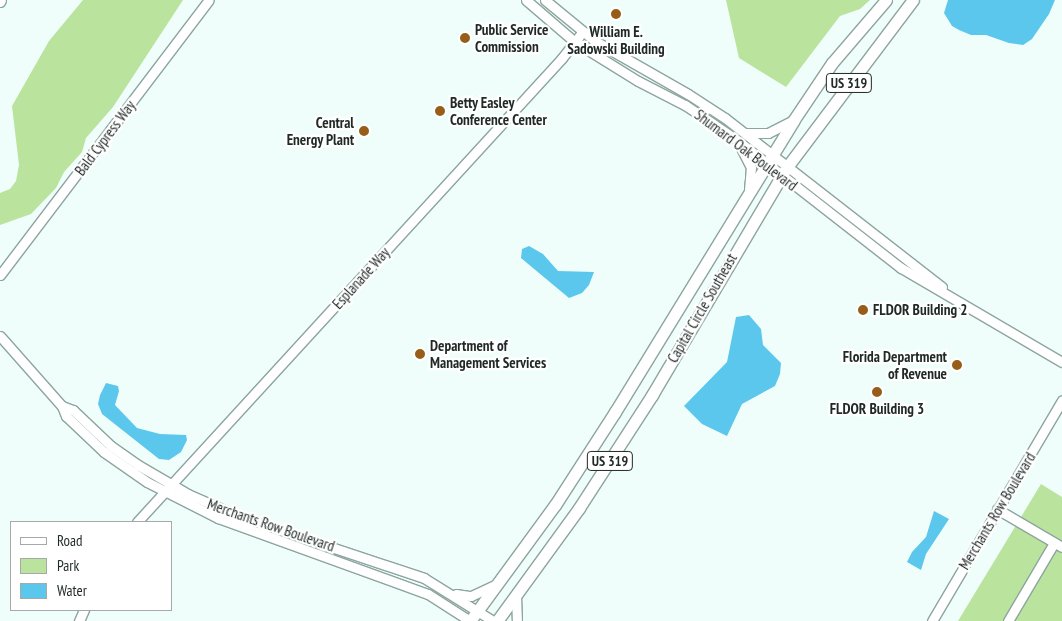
<!DOCTYPE html>
<style>
body{margin:0}
#map{position:relative;width:1062px;height:621px;overflow:hidden;background:#effefa;font-family:"PT Sans Narrow",sans-serif}
div>[style]{position:absolute}
.green>*{inset:0;background:#bae39e}
.water>*{inset:0;background:#5cc7ed}
.roads{filter:drop-shadow(1px 0 #8da59f) drop-shadow(-1px 0 #8da59f) drop-shadow(0 1px #8da59f) drop-shadow(0 -1px #8da59f)}
.minor>*{height:9px;margin:-4.5px;padding:0 4.5px;transform-origin:4.5px;border-radius:4.5px;background:#fff}
.major>*{height:11px;margin:-5.5px;padding:0 5.5px;transform-origin:5.5px;border-radius:5.5px;background:#fff}
.dots>*{width:14px;height:14px;translate:-50% -50%;box-sizing:border-box;border:2px solid #fff;border-radius:50%}
span{translate:-50% -50%;white-space:nowrap;text-align:center;line-height:1.15;-webkit-text-stroke:4.5px #fff;paint-order:stroke}
.shield-label span{padding:1px 4px;background:#fff;border:1px solid;border-radius:4px;-webkit-text-stroke-width:0}
.shield-label{font-size:14px;color:#1f2926;font-weight:700}
.poi-label{font-size:15px;color:#1f2926;font-weight:700}
.left{translate:0 -50%;text-align:left}
.right{translate:-100% -50%;text-align:right}
.street-label{font-size:15px;color:#1f2926}
.legend{position:absolute;left:10px;top:521px;width:162px;height:90px;box-sizing:border-box;background:#fff;border:1px solid #a5a9a8;margin:0;padding:6px 9px;list-style:none;font-size:15px;color:#1f2926}
.legend li{display:flex;align-items:center;gap:10px;height:25px}
.legend b{width:25px;border:1px solid #a5a9a8}
</style>
<div id="map">
<div class="green">
<i style="clip-path:polygon(83px 0,183px 0,113px 107px,86px 138px,82px 152px,64px 172px,56px 188px,31px 214px,0 225px,0 193px,10px 189px,16px 181px,19px 165px,12px 106px,49px 41px)"></i>
<i style="clip-path:polygon(726px 0,870px 0,860px 9px,840px 16px,786px 87px,739px 58px)"></i>
<i style="clip-path:polygon(1041px 484px,1062px 497px,1062px 621px,958px 621px)"></i>
</div>
<div class="water">
<i style="clip-path:polygon(948px 0,1055px 0,1049px 14px,1032px 39px,1023px 45px,1009px 43px,986px 35px,971px 35px,959px 30px,952px 26px,944px 13px)"></i>
<i style="clip-path:polygon(529px 246px,543px 254px,558px 271px,594px 272px,589px 285px,582px 293px,569px 298px,521px 258px,522px 249px)"></i>
<i style="clip-path:polygon(749px 315px,761px 329px,763px 345px,781px 363px,780px 374px,775px 386px,742px 404px,727px 436px,702px 424px,684px 406px,727px 362px,736px 317px)"></i>
<i style="clip-path:polygon(106px 383px,118px 386px,119px 391px,115px 405px,137px 428px,160px 434px,186px 435px,187px 440px,181px 452px,169px 460px,159px 459px,102px 414px,98px 404px,100px 395px)"></i>
<i style="clip-path:polygon(934px 511px,949px 519px,926px 554px,921px 570px,907px 562px,912px 552px,926px 537px)"></i>
</div>
<div class="roads">
<div class="minor">
<i style="left:526px;top:0;width:65px;rotate:40.6deg"></i>
<i style="left:575px;top:42px;width:74px;rotate:31.8deg"></i>
<i style="left:638px;top:81px;width:53px;rotate:27.1deg"></i>
<i style="left:685px;top:105px;width:63px;rotate:33.9deg"></i>
<i style="left:737px;top:140px;width:208px;rotate:38deg"></i>
<i style="left:901px;top:268px;width:186px;rotate:30.3deg"></i>
<i style="left:545px;top:0;width:65px;rotate:39.4deg"></i>
<i style="left:595px;top:41px;width:107px;rotate:29.7deg"></i>
<i style="left:688px;top:94px;width:44px;rotate:33deg"></i>
<i style="left:725px;top:118px;width:275px;rotate:37.9deg"></i>
<i style="left:0;top:2px;width:2px;rotate:-63deg"></i>
<i style="left:746px;top:133px;width:22px"></i>
<i style="left:768px;top:133px;width:27px;rotate:-27deg"></i>
<i style="left:738px;top:142px;width:28px;rotate:63deg"></i>
<i style="left:751px;top:167px;width:24px;rotate:95deg"></i>
<i style="left:0;top:275px;width:345px;rotate:-52.8deg"></i>
<i style="left:0;top:336px;width:94px;rotate:48.5deg"></i>
<i style="left:62px;top:406px;width:11px;rotate:68deg"></i>
<i style="left:66px;top:416px;width:52px;rotate:43.5deg"></i>
<i style="left:104px;top:452px;width:52px;rotate:34.9deg"></i>
<i style="left:147px;top:482px;width:80px;rotate:26.9deg"></i>
<i style="left:218px;top:518px;width:223px;rotate:19.9deg"></i>
<i style="left:428px;top:594px;width:50px;rotate:32.7deg"></i>
<i style="left:62px;top:406px;width:12px;rotate:20deg"></i>
<i style="left:73px;top:410px;width:52px;rotate:43.5deg"></i>
<i style="left:111px;top:446px;width:33px;rotate:35deg"></i>
<i style="left:138px;top:465px;width:58px;rotate:30.1deg"></i>
<i style="left:188px;top:494px;width:55px;rotate:23.7deg"></i>
<i style="left:238px;top:516px;width:196px;rotate:18.4deg"></i>
<i style="left:424px;top:578px;width:81px;rotate:31.9deg"></i>
<i style="left:997px;top:509px;width:75px;rotate:30.3deg"></i>
<i style="left:137px;top:522px;width:629px;rotate:-47.51deg"></i>
<i style="left:562px;top:58px;width:34px;rotate:-52deg"></i>
<i style="left:456px;top:594px;width:15px;rotate:8deg"></i>
<i style="left:471px;top:596px;width:26px;rotate:-25deg"></i>
<i style="left:516px;top:595px;width:26px;rotate:88deg"></i>
<i style="left:79px;top:621px;width:12px;rotate:-66deg"></i>
<i style="left:932px;top:621px;width:256px;rotate:-59.5deg"></i>
<i style="left:1008px;top:621px;width:91px;rotate:-59.5deg"></i>
</div>
<div class="major">
<i style="left:470px;top:621px;width:144px;rotate:-53.8deg"></i>
<i style="left:555px;top:505px;width:111px;rotate:-57.2deg"></i>
<i style="left:615px;top:412px;width:341px;rotate:-58.5deg"></i>
<i style="left:793px;top:121px;width:70px;rotate:-56.1deg"></i>
<i style="left:832px;top:63px;width:83px;rotate:-49.4deg"></i>
<i style="left:497px;top:621px;width:140px;rotate:-54deg"></i>
<i style="left:579px;top:508px;width:135px;rotate:-57.1deg"></i>
<i style="left:652px;top:395px;width:265px;rotate:-59.4deg"></i>
<i style="left:787px;top:167px;width:209px;rotate:-53deg"></i>
</div>
</div>
<div class="dots">
<i style="left:616px;top:14px;background:#975e1a"></i>
<i style="left:465px;top:38px;background:#975e1a"></i>
<i style="left:440px;top:111px;background:#975e1a"></i>
<i style="left:364px;top:131px;background:#975e1a"></i>
<i style="left:863px;top:310px;background:#975e1a"></i>
<i style="left:420px;top:354px;background:#975e1a"></i>
<i style="left:957px;top:365px;background:#975e1a"></i>
<i style="left:877px;top:392px;background:#975e1a"></i>
</div>
<div class="shield-label">
<span style="left:849px;top:83px">US 319</span>
<span style="left:610px;top:461px">US 319</span>
</div>
<div class="poi-label">
<span class="left" style="left:475px;top:38px">Public Service<br>Commission</span>
<span style="left:616px;top:40px">William E.<br>Sadowski Building</span>
<span class="left" style="left:450px;top:111px">Betty Easley<br>Conference Center</span>
<span class="right" style="left:354px;top:131px">Central<br>Energy Plant</span>
<span class="left" style="left:873px;top:310px">FLDOR Building 2</span>
<span class="left" style="left:430px;top:354px">Department of<br>Management Services</span>
<span class="right" style="left:947px;top:365px">Florida Department<br>of Revenue</span>
<span style="left:877px;top:409px">FLDOR Building 3</span>
</div>
<div class="street-label">
<span style="left:105px;top:138px;rotate:-53deg">Bald Cypress Way</span>
<span style="left:746px;top:150px;rotate:37deg">Shumard Oak Boulevard</span>
<span style="left:361px;top:278px;rotate:-48deg">Esplanade Way</span>
<span style="left:702px;top:308px;rotate:-60deg">Capital Circle Southeast</span>
<span style="left:997px;top:511px;rotate:-59deg">Merchants Row Boulevard</span>
<span style="left:271px;top:525px;rotate:19deg">Merchants Row Boulevard</span>
</div>
<ul class="legend">
<li><b style="height:6px;background:#fff"></b>Road</li>
<li><b style="height:14px;background:#bae39e"></b>Park</li>
<li><b style="height:14px;background:#5cc7ed"></b>Water</li>
</ul>
</div>
